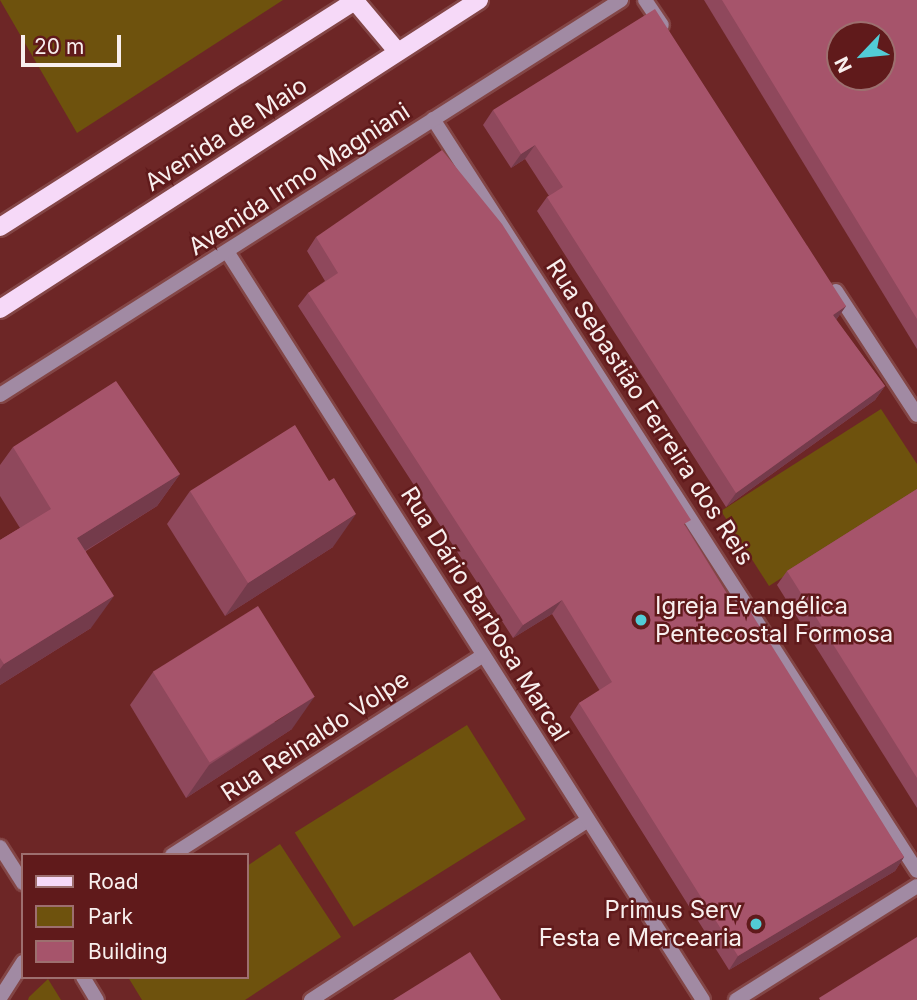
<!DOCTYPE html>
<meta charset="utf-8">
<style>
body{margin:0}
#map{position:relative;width:917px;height:1000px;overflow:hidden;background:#6d2626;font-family:Inter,sans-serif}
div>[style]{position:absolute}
.green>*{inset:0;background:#6e520d;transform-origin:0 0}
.roads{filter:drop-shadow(2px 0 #834646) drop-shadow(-2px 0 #834646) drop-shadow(0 2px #834646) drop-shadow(0 -2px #834646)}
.minor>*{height:14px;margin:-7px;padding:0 7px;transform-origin:7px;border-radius:7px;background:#a18aa3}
.tertiary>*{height:14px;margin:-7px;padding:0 7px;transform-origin:7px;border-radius:7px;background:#a18aa3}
.primary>*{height:18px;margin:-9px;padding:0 9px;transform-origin:9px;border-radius:9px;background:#f6d9f8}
.wall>*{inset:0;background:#8f485c}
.shaded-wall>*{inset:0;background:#743b4b}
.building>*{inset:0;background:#a6546b;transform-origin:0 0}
.dots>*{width:19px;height:19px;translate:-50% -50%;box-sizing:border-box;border:4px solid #601a1b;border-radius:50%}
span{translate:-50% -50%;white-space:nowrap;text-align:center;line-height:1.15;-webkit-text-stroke:5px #601a1b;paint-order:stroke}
.street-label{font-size:24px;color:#f8efee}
.poi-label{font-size:24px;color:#f8efee}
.left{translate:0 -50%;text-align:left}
.right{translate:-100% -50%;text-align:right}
.legend{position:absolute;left:21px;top:853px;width:228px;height:126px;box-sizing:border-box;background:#601a1b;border:2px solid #9d6f6f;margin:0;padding:9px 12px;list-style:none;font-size:21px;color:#f8efee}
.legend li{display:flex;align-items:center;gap:14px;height:35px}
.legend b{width:35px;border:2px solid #9d6f6f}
.north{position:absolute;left:826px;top:21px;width:70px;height:70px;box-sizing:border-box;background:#601a1b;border:2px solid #9d6f6f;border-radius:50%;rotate:244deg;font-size:19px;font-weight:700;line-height:28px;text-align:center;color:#f8efee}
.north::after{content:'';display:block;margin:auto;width:24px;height:32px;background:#52ccd6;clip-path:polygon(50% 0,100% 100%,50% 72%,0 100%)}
.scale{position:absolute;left:21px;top:35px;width:100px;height:32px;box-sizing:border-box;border:4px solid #f8efee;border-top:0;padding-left:9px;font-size:21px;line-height:24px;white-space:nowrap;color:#f8efee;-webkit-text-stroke:5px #601a1b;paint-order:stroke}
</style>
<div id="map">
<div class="green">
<i style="clip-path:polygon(0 0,283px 0,77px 133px)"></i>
<i style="clip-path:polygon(881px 409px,917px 464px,917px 491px,769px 586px,721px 511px)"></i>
<i style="left:467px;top:725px;width:111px;height:203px;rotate:58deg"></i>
<i style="clip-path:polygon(280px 844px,341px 937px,245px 1000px,142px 1000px,128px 977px,247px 977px,247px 866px)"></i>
<i style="clip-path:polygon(48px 979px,61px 1000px,28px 1000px,29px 997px)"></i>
</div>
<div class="roads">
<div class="minor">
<i style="left:645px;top:0;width:30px;rotate:56deg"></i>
<i style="left:433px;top:119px;width:894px;rotate:57.23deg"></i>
<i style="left:836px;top:291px;width:148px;rotate:56.8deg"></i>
<i style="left:0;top:847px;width:43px;rotate:57.4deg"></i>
<i style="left:172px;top:855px;width:370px;rotate:-32.7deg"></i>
<i style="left:83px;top:977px;width:27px;rotate:59deg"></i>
<i style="left:0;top:998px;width:43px;rotate:-57.4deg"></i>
<i style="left:311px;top:1000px;width:330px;rotate:-33deg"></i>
<i style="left:736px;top:1000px;width:214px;rotate:-32.2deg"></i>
</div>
<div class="tertiary">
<i style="left:228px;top:253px;width:885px;rotate:57.55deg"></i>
<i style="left:0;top:395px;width:736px;rotate:-32.46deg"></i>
</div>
<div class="primary">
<i style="left:355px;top:1px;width:65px;rotate:50deg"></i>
<i style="left:0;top:227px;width:423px;rotate:-32.5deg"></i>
<i style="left:0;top:309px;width:570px;rotate:-32.83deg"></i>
</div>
</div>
<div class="wall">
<i style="clip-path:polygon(704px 0,917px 0,917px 349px)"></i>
<i style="clip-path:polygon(493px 110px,846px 306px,836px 320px,885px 386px,875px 400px,726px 507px,537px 211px,547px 197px,549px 196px,525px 159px,511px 168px,483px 125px)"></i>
<i style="clip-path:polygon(316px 237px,686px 526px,734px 605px,904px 857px,895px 871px,729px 970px,570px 717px,579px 703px,600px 691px,552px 614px,513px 638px,298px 306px,308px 293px,325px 281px,307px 251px)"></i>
<i style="clip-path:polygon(13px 447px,180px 474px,157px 506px,86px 551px,91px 628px,0 685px,0 540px,20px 528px,0 496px,0 465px)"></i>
<i style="clip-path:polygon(917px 489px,917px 808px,777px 585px,787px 571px)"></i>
<i style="clip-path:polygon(190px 491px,333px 547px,225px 616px,167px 524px)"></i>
<i style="clip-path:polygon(153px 672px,292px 729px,186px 798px,130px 705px)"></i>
</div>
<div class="shaded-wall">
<i style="clip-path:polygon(535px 145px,525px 159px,511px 168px,521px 154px)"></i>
<i style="clip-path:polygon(846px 306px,836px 320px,833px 315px)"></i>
<i style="clip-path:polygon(885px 386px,875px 400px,726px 507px,736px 493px)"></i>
<i style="clip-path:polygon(180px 474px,157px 506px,54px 570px,77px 538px)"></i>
<i style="clip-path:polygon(356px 514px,333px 547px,225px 616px,248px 583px)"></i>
<i style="clip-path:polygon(114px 596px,91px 628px,0 685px,0 669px,4px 664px)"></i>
<i style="clip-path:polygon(562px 600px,552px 614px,513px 638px,523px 625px)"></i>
<i style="clip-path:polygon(315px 696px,292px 729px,186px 798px,209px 765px)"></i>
<i style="clip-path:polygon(904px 857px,895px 871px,729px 970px,738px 956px)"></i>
</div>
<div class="building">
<i style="clip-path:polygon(evenodd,722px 0,917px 0,917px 319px,722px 0,840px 35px,882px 35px,882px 77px,840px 77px,840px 35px)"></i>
<i style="clip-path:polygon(655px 9px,846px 306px,833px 315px,885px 386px,736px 493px,547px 197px,563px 187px,535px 145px,521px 154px,493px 110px)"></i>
<i style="clip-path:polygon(442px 150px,502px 224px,691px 520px,684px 524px,734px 605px,743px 600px,904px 857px,738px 956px,579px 703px,612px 682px,562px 600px,523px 625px,308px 293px,338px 273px,316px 237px)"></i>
<i style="clip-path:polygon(116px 381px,180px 474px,77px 538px,114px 596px,4px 664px,0 658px,0 540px,51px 509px,13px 447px)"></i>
<i style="clip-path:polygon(295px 425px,329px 481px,334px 478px,356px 514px,248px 583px,190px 491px)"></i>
<i style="clip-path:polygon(917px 489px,917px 778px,787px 571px)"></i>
<i style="left:258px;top:606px;width:107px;height:124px;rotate:58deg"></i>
<i style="clip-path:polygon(917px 937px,917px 1000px,820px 1000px,819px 998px)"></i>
<i style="clip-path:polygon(470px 952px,501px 1000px,393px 1000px)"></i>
</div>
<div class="dots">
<i style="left:641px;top:620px;background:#52ccd6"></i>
<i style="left:756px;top:924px;background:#52ccd6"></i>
</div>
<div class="street-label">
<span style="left:226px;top:134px;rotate:-33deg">Avenida de Maio</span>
<span style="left:299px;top:179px;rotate:-33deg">Avenida Irmo Magniani</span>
<span style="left:650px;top:412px;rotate:57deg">Rua Sebastião Ferreira dos Reis</span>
<span style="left:485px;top:614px;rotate:58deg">Rua Dário Barbosa Marcal</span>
<span style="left:315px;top:736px;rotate:-33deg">Rua Reinaldo Volpe</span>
</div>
<div class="poi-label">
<span class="left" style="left:655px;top:620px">Igreja Evangélica<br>Pentecostal Formosa</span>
<span class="right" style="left:742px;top:924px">Primus Serv<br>Festa e Mercearia</span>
</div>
<ul class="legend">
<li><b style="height:9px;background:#f6d9f8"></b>Road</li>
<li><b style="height:19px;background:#6e520d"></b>Park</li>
<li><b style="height:19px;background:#a6546b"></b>Building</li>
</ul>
<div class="north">N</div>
<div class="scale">20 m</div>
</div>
